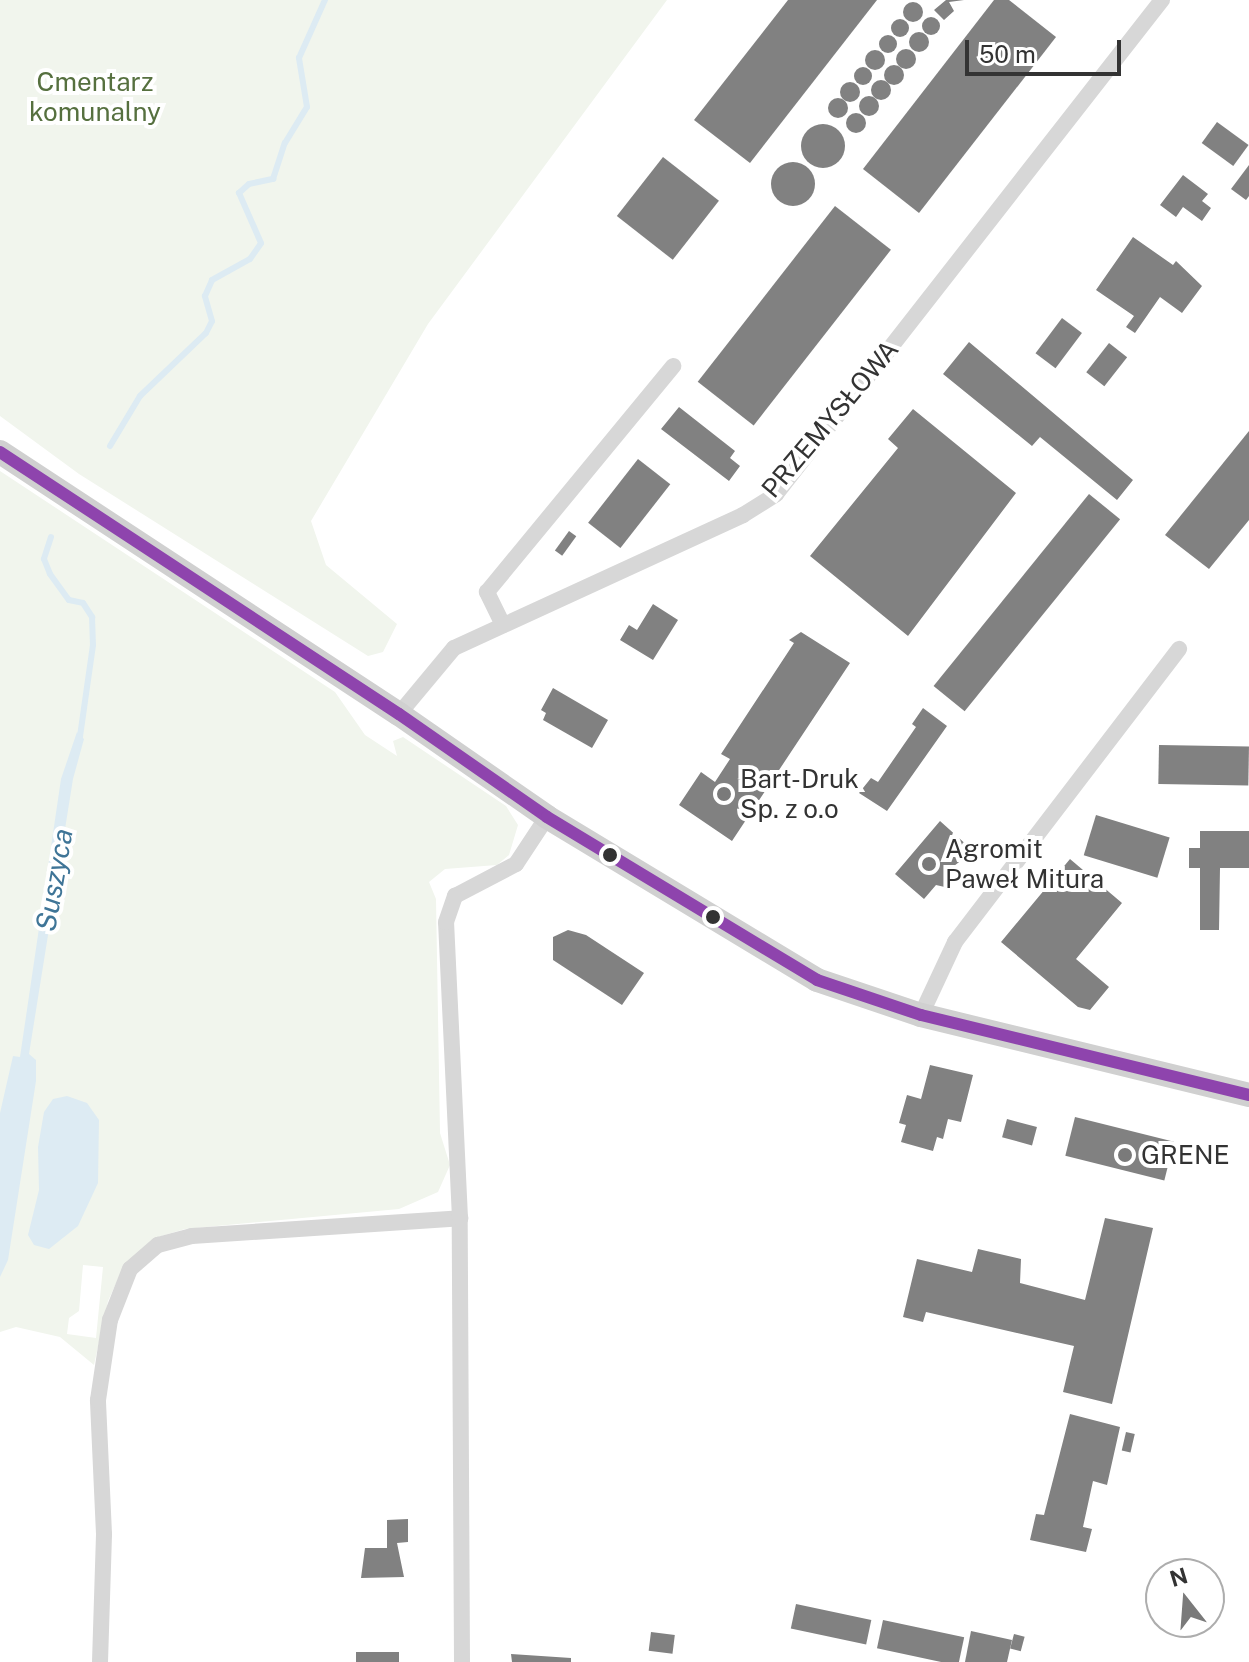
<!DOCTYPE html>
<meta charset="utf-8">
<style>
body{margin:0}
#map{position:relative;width:1249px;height:1662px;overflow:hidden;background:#fff;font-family:"Public Sans",sans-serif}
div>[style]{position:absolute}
.green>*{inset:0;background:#f1f5ed}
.water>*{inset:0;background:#ddebf3}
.stream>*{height:6px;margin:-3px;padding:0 3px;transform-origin:3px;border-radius:3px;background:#ddebf3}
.building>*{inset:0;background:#818181;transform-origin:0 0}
.round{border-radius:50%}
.street>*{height:16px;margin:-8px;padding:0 8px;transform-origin:8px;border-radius:8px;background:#d7d7d7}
.secondary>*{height:24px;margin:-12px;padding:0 12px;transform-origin:12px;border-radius:12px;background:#d0d0d0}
.bus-1>*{height:12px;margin:-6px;padding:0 6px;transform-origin:6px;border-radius:6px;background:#8e44ad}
.dots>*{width:22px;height:22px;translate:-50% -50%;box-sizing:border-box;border:4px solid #fff;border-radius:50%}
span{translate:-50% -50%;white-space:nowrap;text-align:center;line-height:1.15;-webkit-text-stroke:8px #fff;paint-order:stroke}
.park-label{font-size:26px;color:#56703f}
.street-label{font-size:26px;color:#333}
.poi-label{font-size:26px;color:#333}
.left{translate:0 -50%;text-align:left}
.water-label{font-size:28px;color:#3f7597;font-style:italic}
.north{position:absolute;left:1145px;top:1558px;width:80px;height:80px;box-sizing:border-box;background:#fff;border:2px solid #adadad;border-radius:50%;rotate:343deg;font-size:22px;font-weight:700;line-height:32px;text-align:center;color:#333}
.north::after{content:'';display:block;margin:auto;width:28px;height:36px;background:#7a7a7a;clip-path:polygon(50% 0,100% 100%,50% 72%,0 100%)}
.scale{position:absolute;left:965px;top:40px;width:156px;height:36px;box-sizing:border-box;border:4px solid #333;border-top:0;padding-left:10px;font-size:24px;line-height:28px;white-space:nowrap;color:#333;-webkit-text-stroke:6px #fff;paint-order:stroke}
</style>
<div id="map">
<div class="green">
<i style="clip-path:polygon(0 0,667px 0,428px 324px,311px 521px,326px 565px,397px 624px,383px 652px,368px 656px,79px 474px,0 416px)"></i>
<i style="clip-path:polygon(evenodd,0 471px,335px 692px,365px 735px,397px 756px,393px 741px,403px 737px,506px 806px,518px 825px,509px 855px,497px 865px,445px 869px,429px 882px,436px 899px,440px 1133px,450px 1165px,438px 1192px,399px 1209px,185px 1229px,158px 1237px,123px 1268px,108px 1301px,94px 1365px,60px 1337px,16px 1327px,0 1332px,0 471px,83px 1265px,103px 1267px,96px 1338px,67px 1334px,69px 1318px,79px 1311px,83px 1265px)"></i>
</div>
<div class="water">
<i style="clip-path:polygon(77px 732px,84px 739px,73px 779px,29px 1054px,36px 1060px,36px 1081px,8px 1260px,0 1277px,0 1113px,13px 1056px,20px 1057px,61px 779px)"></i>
<i style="clip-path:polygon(67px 1096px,87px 1103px,99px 1120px,98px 1183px,78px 1226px,49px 1249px,34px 1245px,28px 1235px,39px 1190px,38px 1147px,44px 1112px,53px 1099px)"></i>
</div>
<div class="stream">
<i style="left:110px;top:446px;width:58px;rotate:-59deg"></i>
<i style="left:140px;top:396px;width:91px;rotate:-43.7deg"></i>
<i style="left:206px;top:333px;width:13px;rotate:-63deg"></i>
<i style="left:212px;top:321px;width:26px;rotate:-106deg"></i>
<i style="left:205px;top:296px;width:17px;rotate:-66deg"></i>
<i style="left:212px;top:280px;width:43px;rotate:-28.9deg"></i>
<i style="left:250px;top:259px;width:19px;rotate:-55deg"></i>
<i style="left:261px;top:243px;width:55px;rotate:-113.7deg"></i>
<i style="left:239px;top:193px;width:13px;rotate:-42deg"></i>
<i style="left:249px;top:184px;width:25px;rotate:-12deg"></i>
<i style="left:273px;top:179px;width:38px;rotate:-72deg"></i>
<i style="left:285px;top:143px;width:42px;rotate:-58.6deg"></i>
<i style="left:307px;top:107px;width:50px;rotate:-99.3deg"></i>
<i style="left:299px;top:58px;width:64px;rotate:-65.9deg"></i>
<i style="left:51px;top:537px;width:23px;rotate:108deg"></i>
<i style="left:44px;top:559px;width:16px;rotate:68deg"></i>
<i style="left:50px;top:574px;width:32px;rotate:54deg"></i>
<i style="left:69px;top:600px;width:14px;rotate:12deg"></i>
<i style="left:83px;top:603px;width:17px;rotate:57deg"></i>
<i style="left:92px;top:617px;width:28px;rotate:88deg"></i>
<i style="left:93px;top:645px;width:99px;rotate:98.1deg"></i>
</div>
<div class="building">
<i style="clip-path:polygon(788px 0,877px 0,750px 163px,694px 120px)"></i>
<i style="clip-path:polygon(946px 0,964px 0,949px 2px,954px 11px,944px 20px,934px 10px)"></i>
<i style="clip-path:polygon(994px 0,1009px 0,1056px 37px,919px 213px,863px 169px)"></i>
<i class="round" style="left:903px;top:2px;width:20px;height:20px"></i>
<i class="round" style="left:922px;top:17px;width:18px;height:18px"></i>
<i class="round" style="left:891px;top:19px;width:18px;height:18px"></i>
<i class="round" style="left:909px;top:32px;width:20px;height:20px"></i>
<i class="round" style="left:879px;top:35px;width:18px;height:18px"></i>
<i class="round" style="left:896px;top:49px;width:20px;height:20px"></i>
<i class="round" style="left:865px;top:50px;width:20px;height:20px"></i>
<i class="round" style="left:884px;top:65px;width:20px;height:20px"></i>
<i class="round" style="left:854px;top:67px;width:18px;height:18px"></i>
<i class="round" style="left:871px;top:80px;width:20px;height:20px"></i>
<i class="round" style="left:840px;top:82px;width:20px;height:20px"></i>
<i class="round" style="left:859px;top:96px;width:20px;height:20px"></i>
<i class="round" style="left:828px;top:98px;width:20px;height:20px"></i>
<i class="round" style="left:846px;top:113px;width:20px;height:20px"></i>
<i style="left:1217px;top:122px;width:39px;height:26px;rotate:36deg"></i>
<i class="round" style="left:801px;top:124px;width:44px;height:44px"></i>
<i style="left:663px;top:157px;width:71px;height:75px;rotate:38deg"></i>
<i class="round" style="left:771px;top:162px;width:44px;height:44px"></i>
<i style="clip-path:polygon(1249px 165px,1249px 196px,1246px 200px,1231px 189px)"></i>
<i style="clip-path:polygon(1183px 175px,1208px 194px,1202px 201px,1211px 208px,1202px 221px,1183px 207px,1176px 217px,1160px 205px)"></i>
<i style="left:835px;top:206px;width:71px;height:223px;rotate:38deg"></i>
<i style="clip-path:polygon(1133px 237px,1173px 265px,1176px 261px,1202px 286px,1182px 313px,1160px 297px,1135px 333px,1126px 327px,1134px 316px,1096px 290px)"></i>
<i style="left:1062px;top:318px;width:25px;height:44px;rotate:37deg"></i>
<i style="clip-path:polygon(969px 342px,1133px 480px,1117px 500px,1040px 437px,1032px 446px,943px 374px)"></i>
<i style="left:1109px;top:343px;width:23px;height:37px;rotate:38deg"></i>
<i style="clip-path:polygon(679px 407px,735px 451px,730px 458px,740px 466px,729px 481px,661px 429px)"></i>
<i style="clip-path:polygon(913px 409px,1016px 493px,908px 636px,810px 556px,898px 448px,888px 439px)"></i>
<i style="clip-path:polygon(1249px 431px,1249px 520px,1209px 569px,1165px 535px)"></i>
<i style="left:638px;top:459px;width:41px;height:81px;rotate:38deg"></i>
<i style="left:1089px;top:494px;width:40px;height:247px;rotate:39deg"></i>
<i style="left:569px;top:531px;width:9px;height:24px;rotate:36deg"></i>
<i style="clip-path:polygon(653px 604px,678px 620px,653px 660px,620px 640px,629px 625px,637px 630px)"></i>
<i style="clip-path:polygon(801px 632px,850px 663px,732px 841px,679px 805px,701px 772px,715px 782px,730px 759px,721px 754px,794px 643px,789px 640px)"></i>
<i style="clip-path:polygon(553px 688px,608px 720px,592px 748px,543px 720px,546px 713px,541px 710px)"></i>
<i style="clip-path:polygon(923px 708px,947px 726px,887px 811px,859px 793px,871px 778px,878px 782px,916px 727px,912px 724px)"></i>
<i style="left:1159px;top:745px;width:90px;height:39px;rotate:1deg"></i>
<i style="left:1096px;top:815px;width:77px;height:42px;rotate:17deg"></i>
<i style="clip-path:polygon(940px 821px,969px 847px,967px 856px,950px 869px,949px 888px,936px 885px,924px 899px,895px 874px)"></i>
<i style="clip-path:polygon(1200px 831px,1249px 831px,1249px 868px,1220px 868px,1219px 930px,1200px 930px,1200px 868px,1189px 868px,1189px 848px,1200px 848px)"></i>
<i style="clip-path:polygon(1070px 859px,1122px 903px,1076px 959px,1109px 987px,1090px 1010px,1078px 1007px,1001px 942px)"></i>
<i style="clip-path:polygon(568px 930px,586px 935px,644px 973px,622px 1005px,553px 960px,553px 937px)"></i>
<i style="clip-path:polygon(930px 1065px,973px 1075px,961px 1122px,948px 1119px,943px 1139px,937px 1137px,933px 1151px,901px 1142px,906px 1125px,899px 1123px,907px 1095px,921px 1099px)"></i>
<i style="left:1075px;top:1117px;width:102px;height:40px;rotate:14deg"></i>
<i style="left:1007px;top:1119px;width:31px;height:19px;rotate:15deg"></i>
<i style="clip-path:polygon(1105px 1218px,1153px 1228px,1112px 1404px,1063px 1392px,1074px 1346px,926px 1312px,923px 1322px,903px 1317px,917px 1259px,972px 1272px,978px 1249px,1021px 1259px,1020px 1283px,1085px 1300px)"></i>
<i style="clip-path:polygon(1070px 1414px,1120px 1427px,1107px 1485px,1093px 1481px,1083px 1527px,1092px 1529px,1086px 1552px,1030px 1540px,1036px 1514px,1044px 1515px)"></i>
<i style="left:1126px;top:1432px;width:9px;height:19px;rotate:13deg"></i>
<i style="clip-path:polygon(408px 1519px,408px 1542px,397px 1543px,404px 1577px,361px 1578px,365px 1548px,387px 1548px,387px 1520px)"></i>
<i style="left:796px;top:1604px;width:77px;height:25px;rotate:12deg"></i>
<i style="left:883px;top:1620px;width:83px;height:29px;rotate:12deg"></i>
<i style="clip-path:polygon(971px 1631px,1012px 1640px,1007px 1662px,965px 1662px)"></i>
<i style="left:651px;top:1632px;width:24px;height:19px;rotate:7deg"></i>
<i style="left:1014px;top:1634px;width:11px;height:15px;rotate:15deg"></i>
<i style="left:399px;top:1652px;width:10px;height:43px;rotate:90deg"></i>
<i style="clip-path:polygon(511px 1654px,571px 1658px,571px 1662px,512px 1662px)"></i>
</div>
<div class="street">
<i style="left:503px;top:625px;width:37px;rotate:-116deg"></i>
<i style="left:487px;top:592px;width:293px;rotate:-50.5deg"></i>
<i style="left:399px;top:714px;width:86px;rotate:-50.2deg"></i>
<i style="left:454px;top:648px;width:318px;rotate:-24.7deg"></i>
<i style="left:743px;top:515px;width:39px;rotate:-32deg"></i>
<i style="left:776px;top:494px;width:627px;rotate:-52deg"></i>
<i style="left:921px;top:1015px;width:81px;rotate:-65deg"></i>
<i style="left:955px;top:942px;width:369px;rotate:-52.6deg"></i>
<i style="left:100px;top:1662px;width:128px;rotate:-88.2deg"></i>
<i style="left:104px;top:1534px;width:134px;rotate:-92.6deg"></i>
<i style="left:98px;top:1400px;width:81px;rotate:-81.5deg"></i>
<i style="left:110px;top:1320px;width:55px;rotate:-68.6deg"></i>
<i style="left:130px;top:1269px;width:37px;rotate:-41deg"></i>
<i style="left:158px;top:1245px;width:35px;rotate:-15deg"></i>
<i style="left:192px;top:1236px;width:269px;rotate:-3.8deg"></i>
<i style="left:462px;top:1662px;width:444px;rotate:-90.3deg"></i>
<i style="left:460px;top:1218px;width:296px;rotate:-92.7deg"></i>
<i style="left:446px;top:922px;width:28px;rotate:-71deg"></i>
<i style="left:455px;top:896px;width:69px;rotate:-27.7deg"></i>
<i style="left:516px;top:864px;width:56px;rotate:-56.6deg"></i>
</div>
<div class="secondary">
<i style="left:0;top:452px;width:477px;rotate:33.3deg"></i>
<i style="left:399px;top:714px;width:180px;rotate:34.8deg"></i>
<i style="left:547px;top:817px;width:315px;rotate:31.1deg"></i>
<i style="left:817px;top:980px;width:110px;rotate:18.6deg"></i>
<i style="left:921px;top:1015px;width:338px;rotate:13.7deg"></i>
</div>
<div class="bus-1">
<i style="left:0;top:452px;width:477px;rotate:33.3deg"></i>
<i style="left:399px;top:714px;width:180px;rotate:34.8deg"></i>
<i style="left:547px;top:817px;width:315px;rotate:31.1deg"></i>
<i style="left:817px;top:980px;width:110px;rotate:18.6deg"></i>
<i style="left:921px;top:1015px;width:338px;rotate:13.7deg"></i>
</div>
<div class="dots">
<i style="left:724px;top:794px;background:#7a7a7a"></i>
<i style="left:610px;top:855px;background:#333"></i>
<i style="left:929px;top:864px;background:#7a7a7a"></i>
<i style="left:713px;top:917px;background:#333"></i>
<i style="left:1125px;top:1155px;background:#7a7a7a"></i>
</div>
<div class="park-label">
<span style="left:95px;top:97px">Cmentarz<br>komunalny</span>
</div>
<div class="street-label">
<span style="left:830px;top:419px;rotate:-50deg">PRZEMYSŁOWA</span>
</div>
<div class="poi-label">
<span class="left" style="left:740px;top:794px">Bart-Druk<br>Sp. z o.o</span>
<span class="left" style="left:945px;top:864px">Agromit<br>Paweł Mitura</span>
<span class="left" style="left:1141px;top:1155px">GRENE</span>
</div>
<div class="water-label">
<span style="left:54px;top:880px;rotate:-80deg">Suszyca</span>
</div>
<div class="north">N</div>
<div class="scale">50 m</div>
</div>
